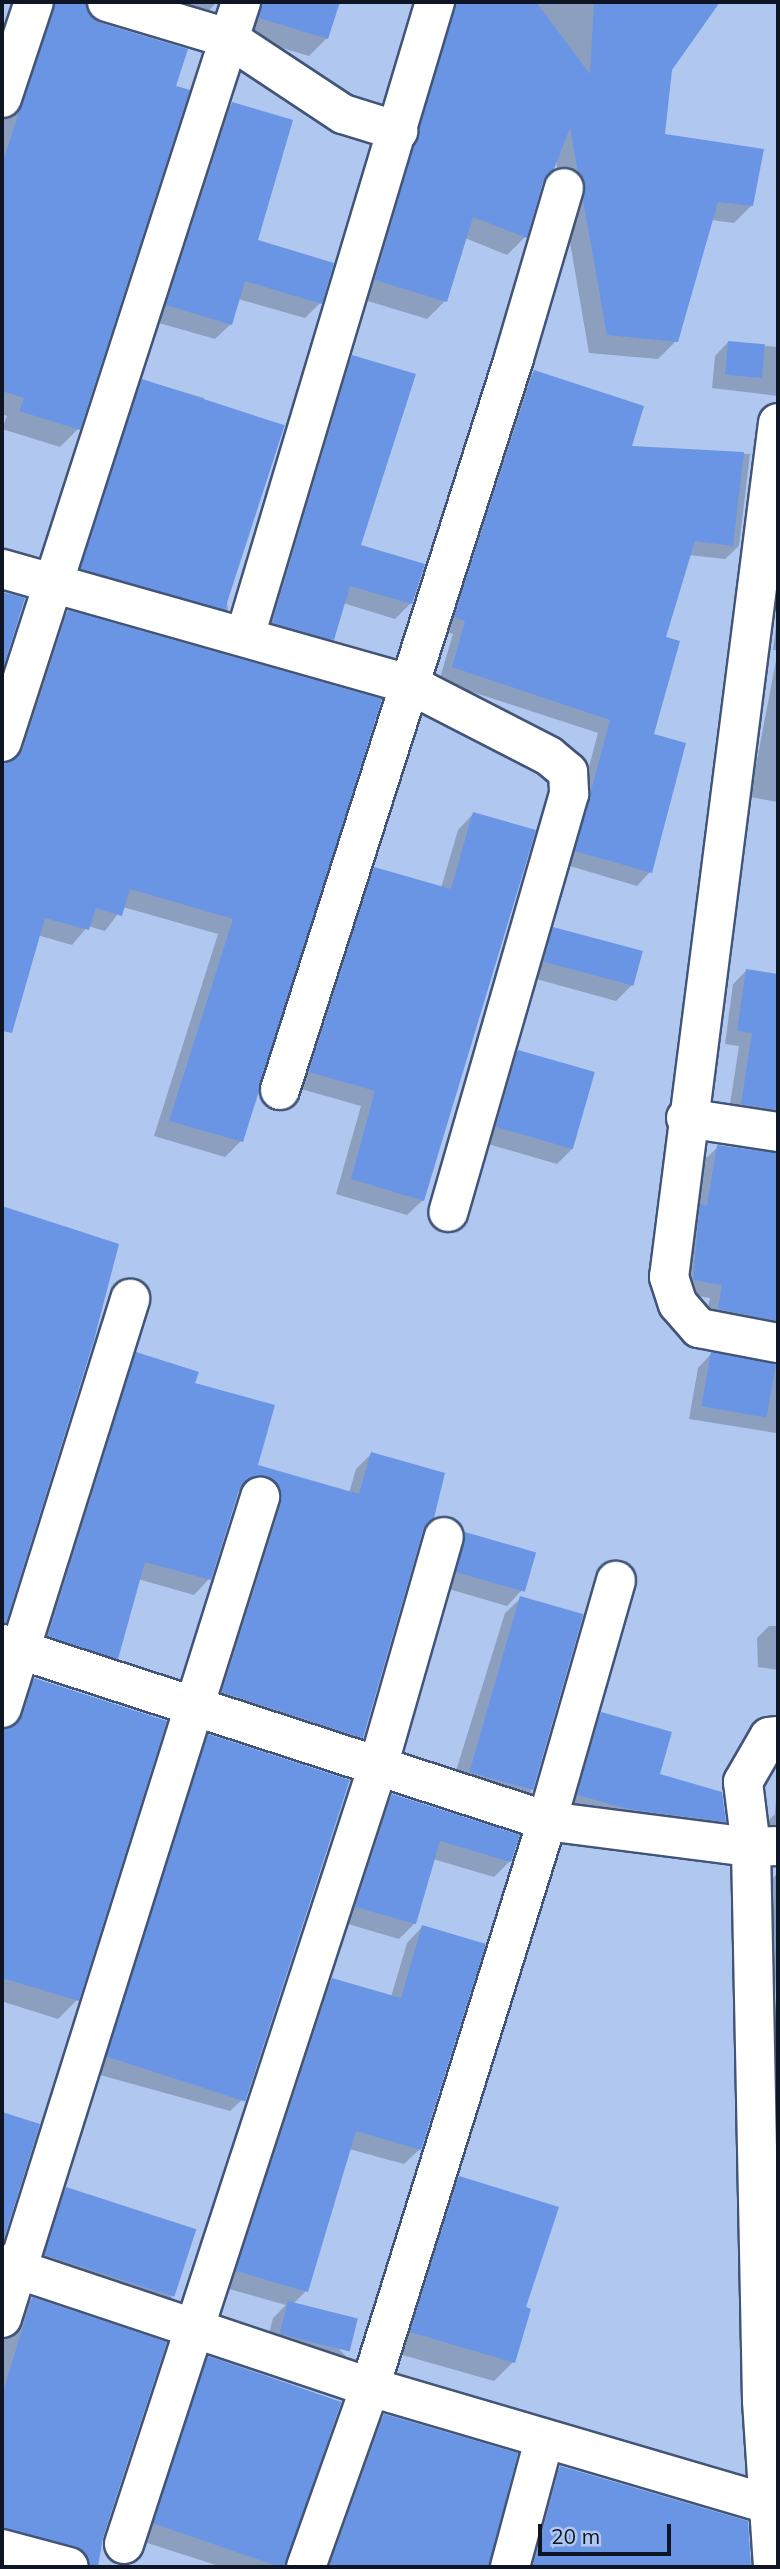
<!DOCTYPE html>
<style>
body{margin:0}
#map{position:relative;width:780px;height:2569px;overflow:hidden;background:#b0c7ef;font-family:Mulish,sans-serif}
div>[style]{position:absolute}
.shadow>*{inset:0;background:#0003}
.building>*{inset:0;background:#6a95e5;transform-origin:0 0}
.roads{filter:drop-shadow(2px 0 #425578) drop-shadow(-2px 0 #425578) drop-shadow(0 2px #425578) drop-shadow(0 -2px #425578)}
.street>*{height:38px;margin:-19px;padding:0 19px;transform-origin:19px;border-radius:19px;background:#fff}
span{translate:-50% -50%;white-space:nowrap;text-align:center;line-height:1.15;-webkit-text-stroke:5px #b0c7ef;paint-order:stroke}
.frame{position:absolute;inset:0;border:4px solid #0e1625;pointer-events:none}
.scale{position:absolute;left:538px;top:2524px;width:133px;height:32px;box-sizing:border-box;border:4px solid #0e1625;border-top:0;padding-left:9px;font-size:21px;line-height:24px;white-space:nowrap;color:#0e1625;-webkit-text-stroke:5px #b0c7ef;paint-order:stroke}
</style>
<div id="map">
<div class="shadow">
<i style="clip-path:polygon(43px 2px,85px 2px,90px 19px,186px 50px,78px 429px,60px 447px,2px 429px,7px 416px,2px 414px,2px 119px,37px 29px)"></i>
<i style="clip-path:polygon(106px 2px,217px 2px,197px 23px)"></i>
<i style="clip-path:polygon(232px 2px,338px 2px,327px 38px,309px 56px,242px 36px)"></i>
<i style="clip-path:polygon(428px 2px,718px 2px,671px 69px,663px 135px,752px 205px,734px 223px,711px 220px,676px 341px,658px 359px,589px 353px,556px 161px,541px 181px,525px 237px,507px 255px,465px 238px,445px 301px,427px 319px,358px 298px)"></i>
<i style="clip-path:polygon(232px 104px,256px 241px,320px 303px,305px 318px,238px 299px,231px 324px,215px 339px,152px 321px,217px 120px)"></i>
<i style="clip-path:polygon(728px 342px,778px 347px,778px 396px,712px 388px,715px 356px)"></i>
<i style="clip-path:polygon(353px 357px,359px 546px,411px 603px,395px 619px,343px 603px,332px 639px,317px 655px,258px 638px,337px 372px)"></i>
<i style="clip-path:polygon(534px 372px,629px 448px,750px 454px,739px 546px,725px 559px,689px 555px,664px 639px,652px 735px,650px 872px,637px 886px,563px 864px,598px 733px,439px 681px,453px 634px,442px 630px,520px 386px)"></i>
<i style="clip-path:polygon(143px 380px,204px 398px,228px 610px,213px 625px,67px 584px,127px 396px)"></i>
<i style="clip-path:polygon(778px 611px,778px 802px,750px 797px,778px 650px,773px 650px)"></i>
<i style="clip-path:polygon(68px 612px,380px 700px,241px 1141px,225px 1157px,154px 1136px,218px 934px,123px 907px,105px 931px,88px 926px,72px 945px,37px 935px,10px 1021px,2px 1029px,2px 763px,9px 762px,52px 628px)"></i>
<i style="clip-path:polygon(473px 814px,423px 1200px,407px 1215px,336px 1194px,361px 1106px,294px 1087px,359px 885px,375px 869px,441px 888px,458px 830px)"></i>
<i style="clip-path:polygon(554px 928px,632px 985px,616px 1001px,529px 977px,538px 944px)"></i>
<i style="clip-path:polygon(746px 971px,778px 976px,778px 1129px,728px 1117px,739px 1046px,725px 1044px,733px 984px)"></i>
<i style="clip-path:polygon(518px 1052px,573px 1148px,557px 1164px,481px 1142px,503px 1067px)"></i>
<i style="clip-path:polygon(718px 1147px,778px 1154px,778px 1343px,705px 1322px,710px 1298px,680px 1293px,704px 1160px)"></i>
<i style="clip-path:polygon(2px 1207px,117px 1245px,2px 1624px)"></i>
<i style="clip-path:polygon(137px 1354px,193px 1384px,256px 1466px,349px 1493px,356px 1469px,371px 1454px,421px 1530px,362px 1737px,346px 1753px,207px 1708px,251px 1491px,237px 1491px,209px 1579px,194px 1595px,138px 1579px,116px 1658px,101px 1673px,33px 1651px,121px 1370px)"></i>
<i style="clip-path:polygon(711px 1354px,778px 1365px,778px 1443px,776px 1433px,689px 1419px,698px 1368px)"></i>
<i style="clip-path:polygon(466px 1534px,522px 1590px,507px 1606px,442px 1587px,450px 1549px)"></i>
<i style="clip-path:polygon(521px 1598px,531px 1792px,515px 1808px,451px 1787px,505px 1613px)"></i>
<i style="clip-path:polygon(769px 1626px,778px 1626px,778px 1670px,758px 1667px,757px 1638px)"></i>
<i style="clip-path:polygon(35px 1680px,77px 2000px,58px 2019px,4px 2002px,2px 2006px,2px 1730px,16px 1699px)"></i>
<i style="clip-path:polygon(602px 1714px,658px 1775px,724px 1821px,709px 1836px,563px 1810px,586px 1729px)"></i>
<i style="clip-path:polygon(209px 1736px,246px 2096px,230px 2111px,93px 2073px,193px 1751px)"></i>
<i style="clip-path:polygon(778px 1766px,778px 1842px,769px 1837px,768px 1821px,775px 1814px)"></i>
<i style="clip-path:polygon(392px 1796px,510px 1861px,494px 1877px,433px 1859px,415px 1923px,399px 1939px,341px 1922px,377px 1811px)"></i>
<i style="clip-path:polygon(778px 1873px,778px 2050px,771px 1880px)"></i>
<i style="clip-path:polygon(422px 1927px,420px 2149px,404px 2164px,349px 2149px,306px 2291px,293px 2304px,346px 2356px,331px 2371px,265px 2349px,273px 2318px,286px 2305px,222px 2287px,317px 1996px,332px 1980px,391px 1997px,407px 1943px)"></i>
<i style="clip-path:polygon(2px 2114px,38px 2125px,11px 2211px,2px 2220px)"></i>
<i style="clip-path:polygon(459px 2178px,523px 2308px,513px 2362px,494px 2381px,392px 2352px,440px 2197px)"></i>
<i style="clip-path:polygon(67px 2189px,172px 2297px,151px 2319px,24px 2276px,45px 2211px)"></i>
<i style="clip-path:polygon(32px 2299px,165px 2343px,101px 2544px,82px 2563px,2px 2550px,2px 2339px,13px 2318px)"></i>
<i style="clip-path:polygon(209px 2358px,283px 2564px,280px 2567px,222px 2567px,138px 2540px,192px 2375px)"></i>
<i style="clip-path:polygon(384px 2416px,487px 2562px,488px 2567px,316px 2567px,364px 2436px)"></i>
<i style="clip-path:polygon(560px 2468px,742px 2566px,518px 2567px,540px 2488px)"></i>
</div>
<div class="building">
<i style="clip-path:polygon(55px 2px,86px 2px,91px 16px,100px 23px,188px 49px,176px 86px,190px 90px,80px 430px,19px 411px,24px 398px,2px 391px,2px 164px)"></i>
<i style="clip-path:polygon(262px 2px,340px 2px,328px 39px,259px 18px)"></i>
<i style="clip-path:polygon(456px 2px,536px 2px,590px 74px,594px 2px,720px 2px,672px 70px,665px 134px,764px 149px,753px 206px,718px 202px,678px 342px,607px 335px,583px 200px,585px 184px,578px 172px,570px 128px,554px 169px,543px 182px,527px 238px,473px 217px,447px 302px,375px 280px)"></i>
<i style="clip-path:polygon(232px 102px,293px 120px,258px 240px,334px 263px,322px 304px,245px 281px,232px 325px,166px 305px)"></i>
<i style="left:728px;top:341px;width:37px;height:34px;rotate:5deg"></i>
<i style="clip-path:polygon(352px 355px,416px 374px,361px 545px,425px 564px,412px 604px,350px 586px,334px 640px,272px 623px)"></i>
<i style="clip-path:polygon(534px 370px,644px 406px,632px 446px,744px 452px,733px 546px,695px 541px,666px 637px,680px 641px,654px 734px,686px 743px,652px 873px,575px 851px,610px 720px,452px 667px,465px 621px,454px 617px)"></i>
<i style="left:142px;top:379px;width:150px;height:200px;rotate:18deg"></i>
<i style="clip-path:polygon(2px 592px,25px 598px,2px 672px)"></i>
<i style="clip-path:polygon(68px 610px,382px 699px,243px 1142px,169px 1121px,233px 919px,130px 889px,122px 916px,96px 908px,89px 930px,45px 918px,12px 1033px,2px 1031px,2px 763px,16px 759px,23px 749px)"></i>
<i style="clip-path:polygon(473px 812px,536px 830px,424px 1201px,351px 1179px,375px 1091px,309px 1072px,374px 867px,451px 889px)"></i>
<i style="left:553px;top:927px;width:93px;height:36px;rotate:15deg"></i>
<i style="clip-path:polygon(746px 969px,778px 974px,778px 1110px,741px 1104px,752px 1033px,737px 1031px)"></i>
<i style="left:518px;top:1050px;width:80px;height:80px;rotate:16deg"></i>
<i style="clip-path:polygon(717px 1145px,778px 1153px,778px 1321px,718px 1309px,722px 1285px,693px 1280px,700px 1204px,707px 1205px)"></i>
<i style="clip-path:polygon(2px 1206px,119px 1244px,94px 1340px,6px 1623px,2px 1623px)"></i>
<i style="clip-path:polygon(136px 1352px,199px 1372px,195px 1383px,275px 1405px,258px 1465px,359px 1494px,371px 1452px,445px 1473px,434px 1518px,423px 1531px,363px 1738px,222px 1692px,281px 1504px,281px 1492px,267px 1476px,255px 1476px,239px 1490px,211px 1580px,145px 1562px,118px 1659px,48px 1636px)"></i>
<i style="left:711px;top:1352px;width:66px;height:55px;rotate:10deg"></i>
<i style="left:465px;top:1532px;width:74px;height:41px;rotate:16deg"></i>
<i style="left:520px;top:1596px;width:66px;height:183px;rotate:16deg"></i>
<i style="clip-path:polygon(34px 1678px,167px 1721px,79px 2001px,2px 1978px,2px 1729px,16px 1724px,23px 1715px)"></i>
<i style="clip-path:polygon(601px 1712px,672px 1732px,660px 1774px,722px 1792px,726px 1822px,629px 1809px,577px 1795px)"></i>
<i style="left:208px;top:1734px;width:149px;height:338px;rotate:18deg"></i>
<i style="clip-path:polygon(392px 1794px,520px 1835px,511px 1862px,440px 1841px,416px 1924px,355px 1907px)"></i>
<i style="clip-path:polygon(422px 1925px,486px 1944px,421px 2150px,356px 2131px,308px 2292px,236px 2271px,332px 1978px,401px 1998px)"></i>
<i style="clip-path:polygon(2px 2112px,40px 2124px,3px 2242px,2px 2242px)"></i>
<i style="clip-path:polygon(459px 2176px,559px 2207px,526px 2307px,531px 2309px,515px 2363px,410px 2332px)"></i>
<i style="left:66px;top:2187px;width:137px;height:71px;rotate:18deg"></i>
<i style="clip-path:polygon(32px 2297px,167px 2342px,103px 2537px,98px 2567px,90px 2567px,85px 2552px,75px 2546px,2px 2528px,2px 2395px)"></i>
<i style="left:288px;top:2301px;width:72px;height:34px;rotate:14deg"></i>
<i style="left:208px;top:2356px;width:141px;height:176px;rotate:19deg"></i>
<i style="clip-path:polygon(384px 2414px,518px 2453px,489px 2567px,329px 2567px)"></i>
<i style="clip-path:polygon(560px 2466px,748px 2521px,751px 2567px,533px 2567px)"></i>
</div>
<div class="roads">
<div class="street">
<i style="left:107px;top:2px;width:126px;rotate:16.6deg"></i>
<i style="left:228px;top:38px;width:138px;rotate:33.5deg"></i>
<i style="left:343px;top:114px;width:58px;rotate:17.2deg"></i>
<i style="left:2px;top:98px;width:101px;rotate:-71.6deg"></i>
<i style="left:778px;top:423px;width:861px;rotate:97.27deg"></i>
<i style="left:669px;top:1277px;width:28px;rotate:72deg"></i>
<i style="left:678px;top:1304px;width:32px;rotate:49deg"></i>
<i style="left:699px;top:1328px;width:80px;rotate:10.8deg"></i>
<i style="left:2px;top:569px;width:423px;rotate:15.8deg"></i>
<i style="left:409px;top:684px;width:157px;rotate:27.2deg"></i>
<i style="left:549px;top:756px;width:25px;rotate:40deg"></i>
<i style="left:568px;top:772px;width:22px;rotate:87deg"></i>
<i style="left:569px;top:794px;width:435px;rotate:106.1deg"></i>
<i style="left:245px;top:636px;width:662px;rotate:-73.32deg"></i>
<i style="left:2px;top:742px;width:778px;rotate:-72.1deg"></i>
<i style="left:280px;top:1090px;width:768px;rotate:-72.27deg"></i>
<i style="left:514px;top:358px;width:177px;rotate:-73.6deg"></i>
<i style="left:686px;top:1118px;width:93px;rotate:8.7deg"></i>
<i style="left:2px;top:1644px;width:573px;rotate:17.99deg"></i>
<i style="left:547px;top:1821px;width:206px;rotate:7.3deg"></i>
<i style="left:751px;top:1847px;width:554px;rotate:88.86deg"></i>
<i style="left:762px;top:2401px;width:166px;rotate:86.2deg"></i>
<i style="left:2px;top:1708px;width:429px;rotate:-72.6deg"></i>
<i style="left:778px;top:1736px;width:9px;rotate:174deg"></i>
<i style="left:769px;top:1737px;width:52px;rotate:120deg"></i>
<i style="left:743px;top:1782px;width:65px;rotate:83deg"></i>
<i style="left:751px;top:1847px;width:27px;rotate:-2deg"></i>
<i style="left:2px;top:2264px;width:388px;rotate:18.5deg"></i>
<i style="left:370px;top:2387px;width:417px;rotate:16.4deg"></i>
<i style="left:2px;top:2318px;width:861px;rotate:-72.55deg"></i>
<i style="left:124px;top:2544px;width:822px;rotate:-71.92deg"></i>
<i style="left:379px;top:1763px;width:235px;rotate:-74deg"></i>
<i style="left:2px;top:2549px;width:69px;rotate:15deg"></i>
<i style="left:306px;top:2567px;width:191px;rotate:-70.4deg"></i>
<i style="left:370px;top:2387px;width:593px;rotate:-72.63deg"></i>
<i style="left:547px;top:1821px;width:250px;rotate:-74deg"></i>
<i style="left:510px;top:2567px;width:131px;rotate:-75deg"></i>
</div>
</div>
<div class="frame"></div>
<div class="scale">20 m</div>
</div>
